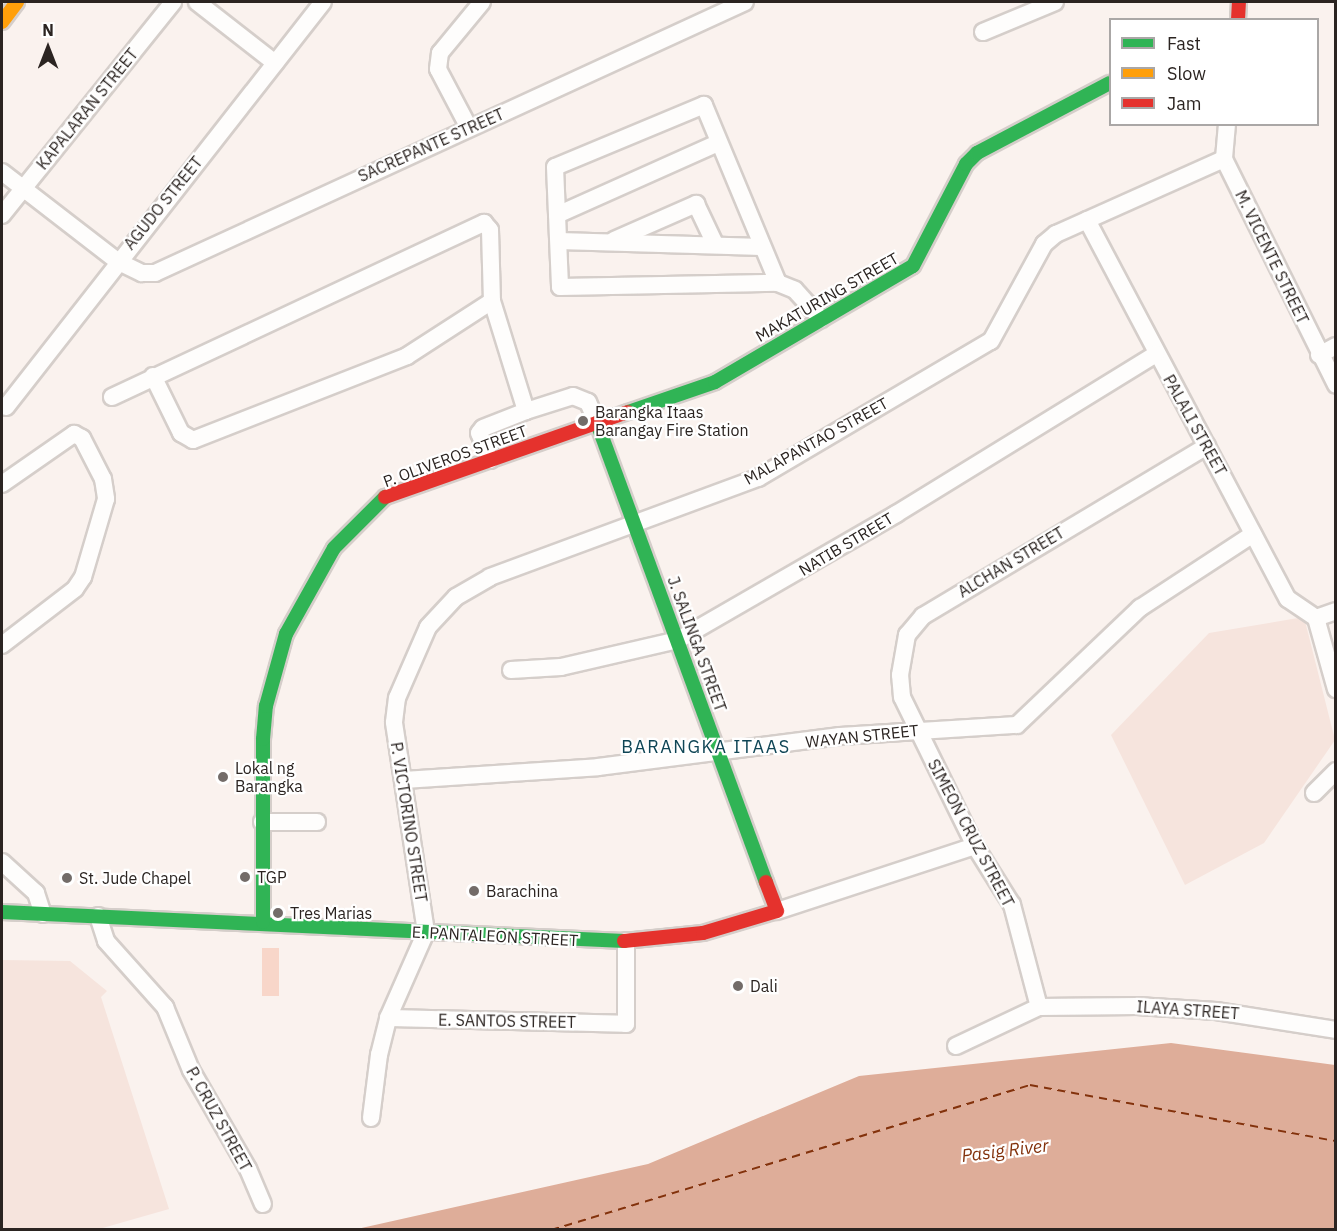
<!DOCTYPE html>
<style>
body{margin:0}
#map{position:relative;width:1337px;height:1231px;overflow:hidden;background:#faf2ee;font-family:"IBM Plex Sans",sans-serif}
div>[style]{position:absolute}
.built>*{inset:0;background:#f6e4dd}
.green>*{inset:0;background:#f8d6c9;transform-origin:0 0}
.water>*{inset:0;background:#dead99}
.ferry>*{height:1.5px;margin-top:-0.75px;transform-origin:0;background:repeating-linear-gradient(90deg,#83320c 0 8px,transparent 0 14px)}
.roads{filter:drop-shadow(2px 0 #d5ceca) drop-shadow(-2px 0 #d5ceca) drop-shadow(0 2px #d5ceca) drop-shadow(0 -2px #d5ceca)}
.street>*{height:16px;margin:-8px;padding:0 8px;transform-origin:8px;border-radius:8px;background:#fefdfc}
.fast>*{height:14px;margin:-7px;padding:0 7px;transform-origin:7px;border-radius:7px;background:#30b455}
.slow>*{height:14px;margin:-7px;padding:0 7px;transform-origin:7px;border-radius:7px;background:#ff9f0a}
.jam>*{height:14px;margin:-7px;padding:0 7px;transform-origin:7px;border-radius:7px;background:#e5322d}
.dots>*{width:16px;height:16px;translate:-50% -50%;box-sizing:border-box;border:3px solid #fff;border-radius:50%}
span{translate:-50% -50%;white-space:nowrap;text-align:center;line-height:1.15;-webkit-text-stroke:4.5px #fff;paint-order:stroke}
.street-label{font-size:16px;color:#2b2421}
.poi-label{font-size:16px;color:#2b2421}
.left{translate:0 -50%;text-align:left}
.neighbourhood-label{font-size:18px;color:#0f4555;letter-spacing:1.5px}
.water-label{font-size:18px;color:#83320c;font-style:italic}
.frame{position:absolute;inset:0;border:3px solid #2b2421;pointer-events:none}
.legend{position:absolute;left:1109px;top:18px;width:210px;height:108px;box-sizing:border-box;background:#fff;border:2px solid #aaa7a6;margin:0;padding:8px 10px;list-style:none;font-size:18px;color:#2b2421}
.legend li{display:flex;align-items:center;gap:12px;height:30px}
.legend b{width:30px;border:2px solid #aaa7a6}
.north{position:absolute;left:18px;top:18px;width:60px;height:60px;-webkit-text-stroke:4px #fff;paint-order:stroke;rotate:0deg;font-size:16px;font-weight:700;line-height:24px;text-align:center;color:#2b2421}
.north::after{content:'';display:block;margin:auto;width:21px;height:27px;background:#2b2421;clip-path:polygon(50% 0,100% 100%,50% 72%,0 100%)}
</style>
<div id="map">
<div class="built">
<i style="clip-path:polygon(1304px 617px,1335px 740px,1264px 843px,1185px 885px,1111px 735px,1209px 633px)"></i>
<i style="clip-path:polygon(2px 960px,70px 961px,107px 991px,101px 997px,169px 1209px,99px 1229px,2px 1229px)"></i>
</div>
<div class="green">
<i style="left:262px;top:948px;width:17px;height:48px"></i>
</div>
<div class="water">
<i style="clip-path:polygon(1171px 1043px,1335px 1065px,1335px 1229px,357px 1229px,648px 1164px,859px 1076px)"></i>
</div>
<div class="ferry">
<i style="left:551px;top:1230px;width:500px;rotate:-16.84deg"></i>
<i style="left:1030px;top:1085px;width:311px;rotate:10.4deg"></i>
</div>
<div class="roads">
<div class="street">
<i style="left:197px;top:2px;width:99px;rotate:38deg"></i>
<i style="left:983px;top:32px;width:78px;rotate:-22.6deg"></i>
<i style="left:1227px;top:124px;width:35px;rotate:95deg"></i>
<i style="left:1224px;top:159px;width:252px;rotate:63.6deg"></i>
<i style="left:468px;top:126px;width:64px;rotate:-117.8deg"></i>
<i style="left:438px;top:69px;width:16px;rotate:-83deg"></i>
<i style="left:440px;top:53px;width:66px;rotate:-50.5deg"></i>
<i style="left:2px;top:172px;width:145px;rotate:37.7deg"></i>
<i style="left:117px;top:261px;width:28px;rotate:26deg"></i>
<i style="left:142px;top:273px;width:13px"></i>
<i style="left:155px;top:273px;width:649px;rotate:-24.67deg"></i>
<i style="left:2px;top:215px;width:273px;rotate:-51.2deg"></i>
<i style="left:557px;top:215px;width:176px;rotate:-24.1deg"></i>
<i style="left:1087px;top:220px;width:429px;rotate:62.1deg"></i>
<i style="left:1288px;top:599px;width:34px;rotate:34deg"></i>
<i style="left:614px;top:240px;width:90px;rotate:-23.7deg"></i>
<i style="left:696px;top:204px;width:44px;rotate:64.6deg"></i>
<i style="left:559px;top:241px;width:203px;rotate:1.7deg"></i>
<i style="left:778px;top:283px;width:193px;rotate:-112.6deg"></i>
<i style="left:704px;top:105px;width:161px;rotate:157.4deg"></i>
<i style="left:555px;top:167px;width:120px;rotate:87.6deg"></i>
<i style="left:560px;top:287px;width:218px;rotate:-1.1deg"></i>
<i style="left:778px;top:283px;width:18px;rotate:22deg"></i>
<i style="left:795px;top:290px;width:39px;rotate:48deg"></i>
<i style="left:1319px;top:355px;width:19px;rotate:-28deg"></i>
<i style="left:153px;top:376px;width:64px;rotate:63.8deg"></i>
<i style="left:181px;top:433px;width:14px;rotate:30deg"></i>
<i style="left:193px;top:440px;width:230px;rotate:-21.4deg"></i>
<i style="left:407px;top:356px;width:101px;rotate:-32.9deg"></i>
<i style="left:112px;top:397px;width:411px;rotate:-25.1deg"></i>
<i style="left:484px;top:223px;width:9px;rotate:49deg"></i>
<i style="left:490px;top:230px;width:71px;rotate:88.4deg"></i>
<i style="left:492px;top:301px;width:115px;rotate:72.8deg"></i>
<i style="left:6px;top:407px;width:514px;rotate:-51.95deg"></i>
<i style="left:490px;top:460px;width:29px;rotate:-112deg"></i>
<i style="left:479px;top:433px;width:6px;rotate:-51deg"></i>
<i style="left:483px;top:428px;width:46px;rotate:-21.6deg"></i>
<i style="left:526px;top:411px;width:49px;rotate:-17.7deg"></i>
<i style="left:573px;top:396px;width:16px;rotate:22deg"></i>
<i style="left:588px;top:402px;width:23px;rotate:67deg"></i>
<i style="left:2px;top:484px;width:88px;rotate:-34.8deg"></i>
<i style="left:74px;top:434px;width:9px;rotate:27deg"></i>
<i style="left:82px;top:438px;width:46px;rotate:62.9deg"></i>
<i style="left:103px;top:479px;width:20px;rotate:81deg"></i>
<i style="left:106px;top:499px;width:81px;rotate:106.4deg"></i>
<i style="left:83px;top:577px;width:14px;rotate:124deg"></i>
<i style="left:75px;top:589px;width:92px;rotate:142.5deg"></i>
<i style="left:1316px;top:618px;width:74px;rotate:74.3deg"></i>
<i style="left:1316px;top:618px;width:21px;rotate:-19deg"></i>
<i style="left:511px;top:670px;width:50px;rotate:-3.4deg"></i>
<i style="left:561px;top:667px;width:120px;rotate:-13deg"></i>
<i style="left:678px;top:640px;width:252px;rotate:-30deg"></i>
<i style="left:896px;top:514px;width:305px;rotate:-31.6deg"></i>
<i style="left:404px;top:780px;width:194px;rotate:-3.8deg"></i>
<i style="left:598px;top:767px;width:244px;rotate:-7.3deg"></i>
<i style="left:840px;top:736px;width:177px;rotate:-3.6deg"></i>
<i style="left:1017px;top:725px;width:170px;rotate:-43.6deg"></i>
<i style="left:1140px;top:608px;width:135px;rotate:-33.2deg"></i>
<i style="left:1314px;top:793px;width:31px;rotate:-45deg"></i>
<i style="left:262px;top:822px;width:55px"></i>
<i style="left:2px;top:862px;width:46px;rotate:42.4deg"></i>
<i style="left:36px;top:893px;width:22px;rotate:72deg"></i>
<i style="left:777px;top:911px;width:208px;rotate:-18.2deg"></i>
<i style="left:98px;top:916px;width:26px;rotate:72deg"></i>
<i style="left:106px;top:941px;width:89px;rotate:48.2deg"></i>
<i style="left:165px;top:1007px;width:68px;rotate:67.6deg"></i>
<i style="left:191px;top:1070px;width:114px;rotate:60.1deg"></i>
<i style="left:248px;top:1169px;width:38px;rotate:67deg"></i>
<i style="left:1039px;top:1007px;width:106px;rotate:-104.8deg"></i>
<i style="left:1012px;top:905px;width:70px;rotate:-122.1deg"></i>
<i style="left:975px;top:846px;width:166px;rotate:-116.1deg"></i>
<i style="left:902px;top:697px;width:22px;rotate:-95deg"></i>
<i style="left:900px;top:675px;width:41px;rotate:-80.1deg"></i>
<i style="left:907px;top:635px;width:25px;rotate:-50deg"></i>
<i style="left:923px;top:616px;width:331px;rotate:-30.9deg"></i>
<i style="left:388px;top:1018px;width:238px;rotate:1.4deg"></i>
<i style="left:626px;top:1024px;width:83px;rotate:-90deg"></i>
<i style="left:956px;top:1046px;width:92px;rotate:-25.2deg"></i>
<i style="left:1039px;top:1007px;width:98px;rotate:-0.6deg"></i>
<i style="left:1137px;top:1006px;width:79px;rotate:3.6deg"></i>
<i style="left:1216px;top:1011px;width:121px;rotate:9deg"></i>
<i style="left:371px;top:1118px;width:64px;rotate:-82.8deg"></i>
<i style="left:379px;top:1055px;width:38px;rotate:-76deg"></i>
<i style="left:388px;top:1018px;width:94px;rotate:-66.2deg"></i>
<i style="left:426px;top:932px;width:212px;rotate:-98.7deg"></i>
<i style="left:394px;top:722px;width:24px;rotate:-83deg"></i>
<i style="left:397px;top:698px;width:77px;rotate:-66.4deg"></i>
<i style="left:428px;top:627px;width:41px;rotate:-47deg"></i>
<i style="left:456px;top:597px;width:39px;rotate:-30deg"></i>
<i style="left:490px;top:577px;width:286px;rotate:-20.3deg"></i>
<i style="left:758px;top:478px;width:270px;rotate:-30.5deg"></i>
<i style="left:991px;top:341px;width:111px;rotate:-61.3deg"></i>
<i style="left:1044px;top:244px;width:16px;rotate:-40deg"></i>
<i style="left:1056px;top:234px;width:184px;rotate:-24.1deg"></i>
</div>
<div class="fast">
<i style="left:628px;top:412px;width:92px;rotate:-19deg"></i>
<i style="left:715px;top:382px;width:229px;rotate:-30.4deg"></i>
<i style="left:913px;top:266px;width:115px;rotate:-62.5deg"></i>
<i style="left:966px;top:164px;width:16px;rotate:-45deg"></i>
<i style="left:977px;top:153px;width:150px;rotate:-27.8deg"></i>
<i style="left:597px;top:423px;width:489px;rotate:69.8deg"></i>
<i style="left:2px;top:912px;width:623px;rotate:2.67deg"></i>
<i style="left:263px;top:922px;width:183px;rotate:-90deg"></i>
<i style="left:263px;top:739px;width:33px;rotate:-85deg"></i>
<i style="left:266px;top:706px;width:75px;rotate:-74.5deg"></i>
<i style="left:286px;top:634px;width:98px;rotate:-60.8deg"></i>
<i style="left:334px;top:548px;width:72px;rotate:-45deg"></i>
</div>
<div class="slow">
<i style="left:2px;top:22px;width:25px;rotate:-53deg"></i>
</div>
<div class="jam">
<i style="left:1238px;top:20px;width:18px;rotate:-87deg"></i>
<i style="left:385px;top:497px;width:257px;rotate:-19.3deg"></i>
<i style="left:624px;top:941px;width:79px;rotate:-5.8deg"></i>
<i style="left:703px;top:933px;width:77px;rotate:-16.6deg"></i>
<i style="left:777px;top:911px;width:31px;rotate:-111deg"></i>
</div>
</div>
<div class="dots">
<i style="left:583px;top:421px;background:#736c69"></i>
<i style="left:223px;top:777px;background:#736c69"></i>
<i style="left:245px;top:877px;background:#736c69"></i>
<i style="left:67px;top:878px;background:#736c69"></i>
<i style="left:474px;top:891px;background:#736c69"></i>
<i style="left:278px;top:913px;background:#736c69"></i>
<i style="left:738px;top:986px;background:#736c69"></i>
</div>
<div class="street-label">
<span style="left:87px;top:109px;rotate:-51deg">KAPALARAN STREET</span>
<span style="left:431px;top:145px;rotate:-24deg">SACREPANTE STREET</span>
<span style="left:163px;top:203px;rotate:-51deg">AGUDO STREET</span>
<span style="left:1272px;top:257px;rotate:64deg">M. VICENTE STREET</span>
<span style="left:827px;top:297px;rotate:-30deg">MAKATURING STREET</span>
<span style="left:1195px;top:425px;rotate:61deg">PALALI STREET</span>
<span style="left:816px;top:441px;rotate:-29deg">MALAPANTAO STREET</span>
<span style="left:455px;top:456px;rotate:-20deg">P. OLIVEROS STREET</span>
<span style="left:846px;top:544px;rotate:-31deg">NATIB STREET</span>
<span style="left:1011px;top:562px;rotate:-31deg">ALCHAN STREET</span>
<span style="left:697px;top:644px;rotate:70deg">J. SALINGA STREET</span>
<span style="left:862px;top:736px;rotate:-6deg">WAYAN STREET</span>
<span style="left:409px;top:822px;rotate:81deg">P. VICTORINO STREET</span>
<span style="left:971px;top:833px;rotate:62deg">SIMEON CRUZ STREET</span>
<span style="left:495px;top:936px;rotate:3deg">E. PANTALEON STREET</span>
<span style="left:1188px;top:1010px;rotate:4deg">ILAYA STREET</span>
<span style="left:507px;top:1021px;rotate:1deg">E. SANTOS STREET</span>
<span style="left:219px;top:1119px;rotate:61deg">P. CRUZ STREET</span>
</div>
<div class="poi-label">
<span class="left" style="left:595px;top:421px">Barangka Itaas<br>Barangay Fire Station</span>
<span class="left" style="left:235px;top:777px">Lokal ng<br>Barangka</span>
<span class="left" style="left:257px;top:877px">TGP</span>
<span class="left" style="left:79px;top:878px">St. Jude Chapel</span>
<span class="left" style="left:486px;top:891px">Barachina</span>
<span class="left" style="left:290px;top:913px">Tres Marias</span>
<span class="left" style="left:750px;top:986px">Dali</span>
</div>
<div class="neighbourhood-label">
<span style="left:706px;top:747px">BARANGKA ITAAS</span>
</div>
<div class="water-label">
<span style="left:1005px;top:1151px;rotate:-7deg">Pasig River</span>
</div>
<div class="frame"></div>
<ul class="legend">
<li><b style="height:8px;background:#30b455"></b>Fast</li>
<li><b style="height:8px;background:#ff9f0a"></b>Slow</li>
<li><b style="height:8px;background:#e5322d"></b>Jam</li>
</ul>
<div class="north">N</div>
</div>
